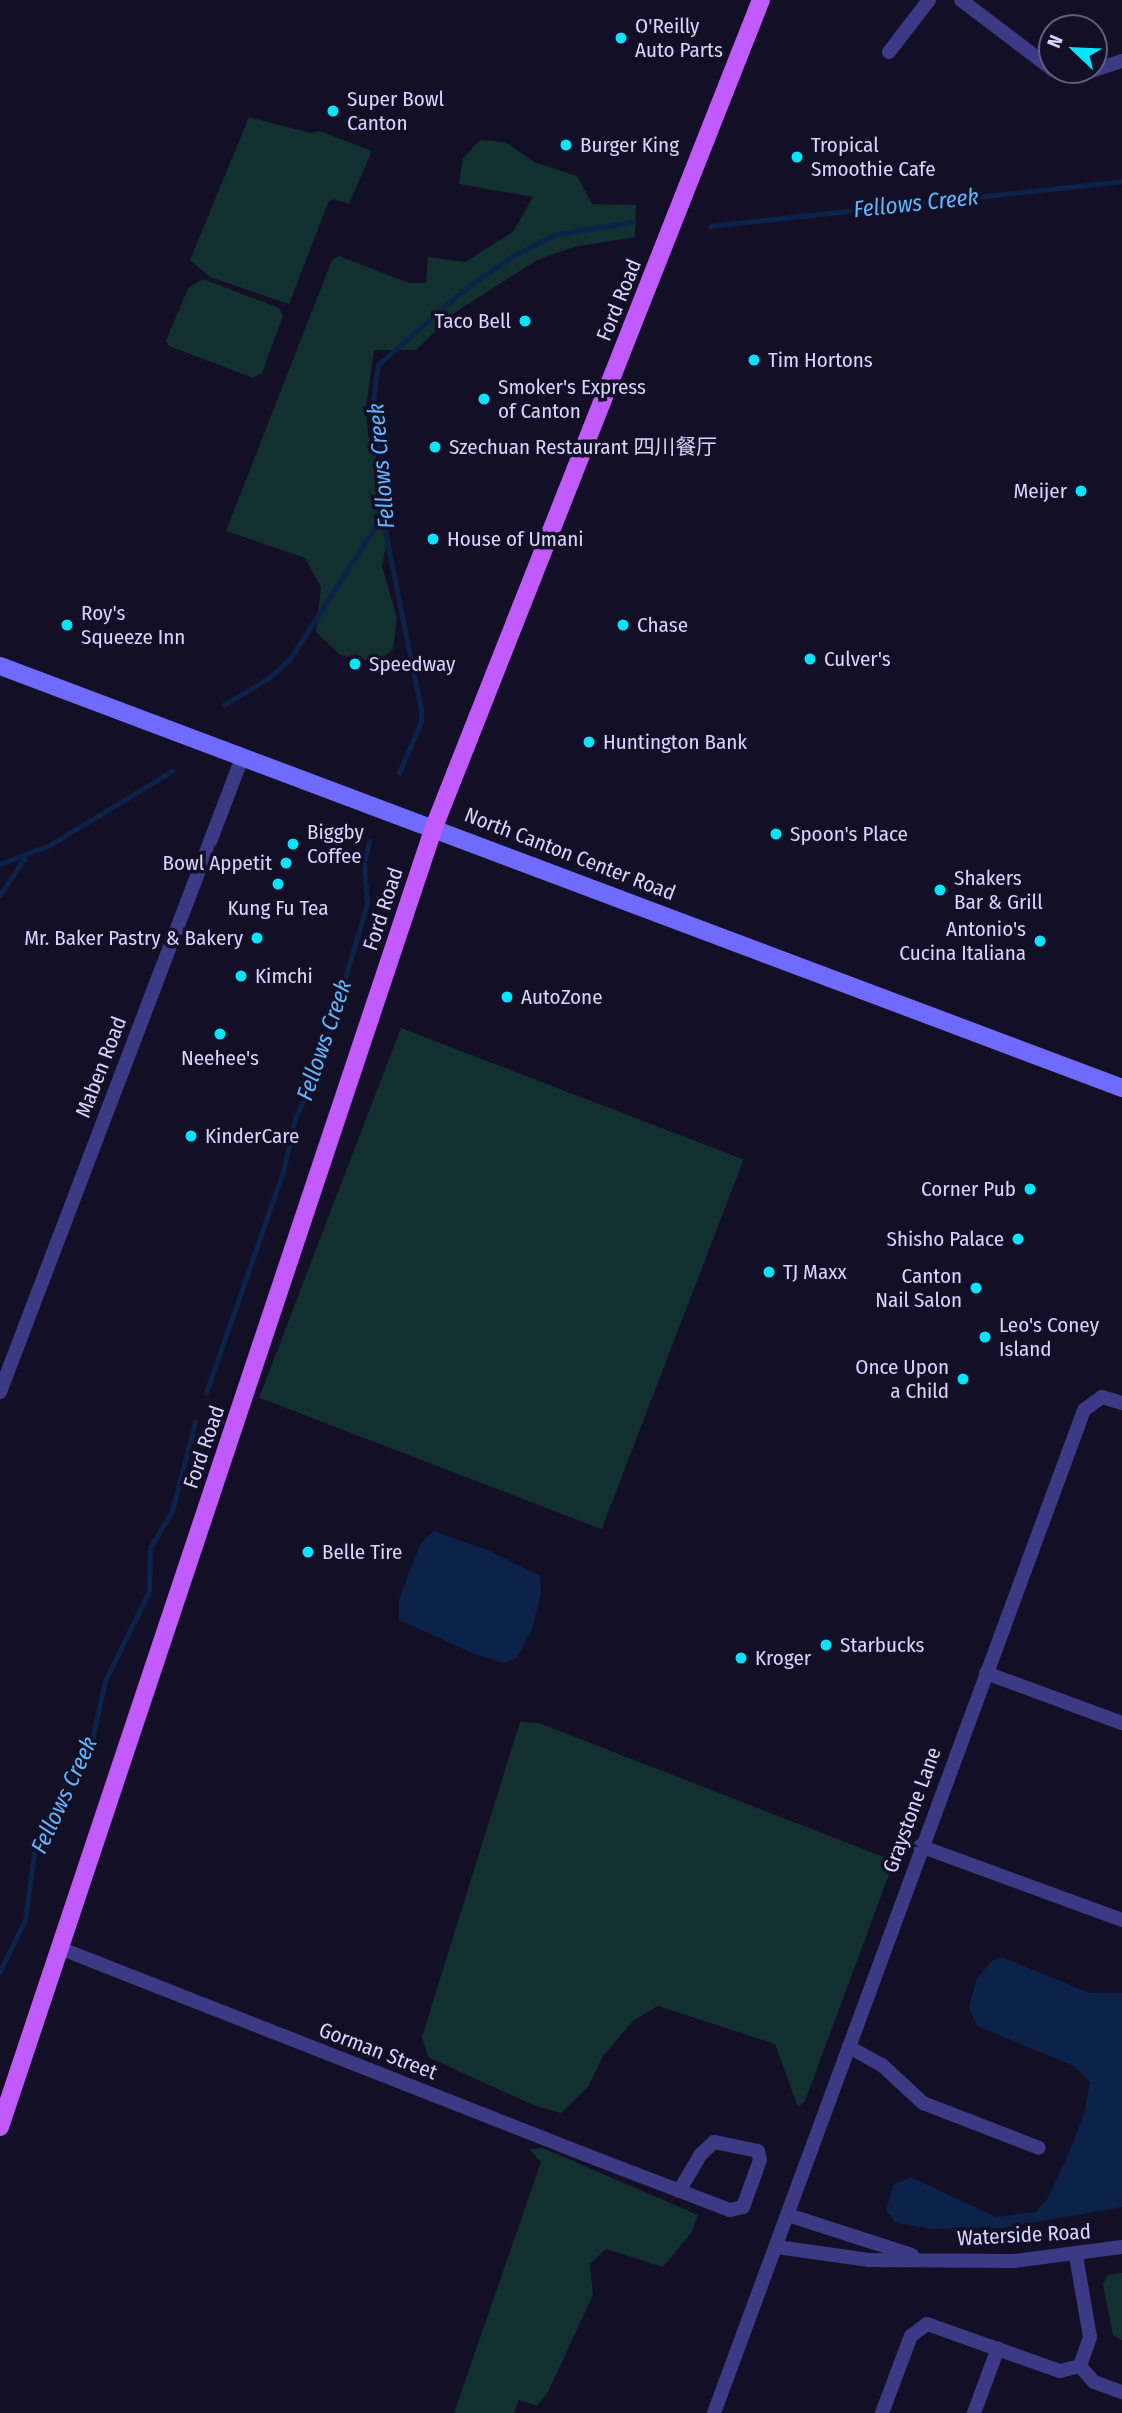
<!DOCTYPE html>
<meta charset="utf-8">
<style>
body{margin:0}
#map{position:relative;width:1122px;height:2413px;overflow:hidden;background:#130f26;font-family:"Fira Sans Condensed","Noto Sans SC",sans-serif}
div>[style]{position:absolute}
.green>*{inset:0;background:#12302f;transform-origin:0 0}
.water>*{inset:0;background:#0c2248}
.stream>*{height:4.5px;margin:-2.25px;padding:0 2.25px;transform-origin:2.25px;border-radius:2.25px;background:#0c2248}
.minor>*{height:14px;margin:-7px;padding:0 7px;transform-origin:7px;border-radius:7px;background:#3d3a85}
.secondary>*{height:18px;margin:-9px;padding:0 9px;transform-origin:9px;border-radius:9px;background:#6f6bff}
.primary>*{height:18px;margin:-9px;padding:0 9px;transform-origin:9px;border-radius:9px;background:#c25bff}
.dots>*{width:19px;height:19px;translate:-50% -50%;box-sizing:border-box;border:4px solid #130f26;border-radius:50%}
span{translate:-50% -50%;white-space:nowrap;text-align:center;line-height:1.15;-webkit-text-stroke:7px #130f26;paint-order:stroke}
.poi-label{font-size:21px;color:#d9d4ff}
.left{translate:0 -50%;text-align:left}
.right{translate:-100% -50%;text-align:right}
.street-label{font-size:21px;color:#d9d4ff}
.water-label{font-size:23px;color:#62b6ff;font-style:italic}
.north{position:absolute;left:1038px;top:14px;width:70px;height:70px;box-sizing:border-box;background:#130f26;border:2px solid #625e7d;border-radius:50%;rotate:293deg;font-size:19px;font-weight:700;line-height:28px;text-align:center;color:#d9d4ff}
.north::after{content:'';display:block;margin:auto;width:24px;height:32px;background:#00e5ff;clip-path:polygon(50% 0,100% 100%,50% 72%,0 100%)}
</style>
<div id="map">
<div class="green">
<i style="clip-path:polygon(249px 117px,310px 133px,320px 131px,372px 151px,349px 204px,333px 199px,328px 203px,289px 304px,210px 277px,190px 260px)"></i>
<i style="clip-path:polygon(480px 140px,505px 142px,534px 162px,577px 176px,592px 204px,636px 205px,635px 237px,574px 247px,537px 260px,454px 313px,416px 350px,374px 350px,366px 406px,368px 435px,395px 501px,382px 566px,397px 618px,393px 649px,378px 662px,340px 655px,316px 632px,321px 587px,305px 558px,226px 531px,332px 260px,339px 256px,409px 283px,426px 283px,428px 257px,465px 262px,513px 232px,533px 197px,459px 184px,463px 158px)"></i>
<i style="clip-path:polygon(203px 279px,279px 308px,283px 316px,262px 373px,253px 378px,169px 346px,166px 341px,188px 288px)"></i>
<i style="left:401px;top:1028px;width:367px;height:396px;rotate:21deg"></i>
<i style="clip-path:polygon(520px 1722px,539px 1723px,894px 1861px,805px 2101px,798px 2107px,775px 2044px,658px 2006px,633px 2021px,603px 2056px,588px 2087px,561px 2113px,533px 2105px,428px 2057px,422px 2037px)"></i>
<i style="clip-path:polygon(543px 2148px,698px 2215px,691px 2233px,663px 2267px,606px 2249px,590px 2264px,593px 2295px,548px 2392px,537px 2406px,519px 2400px,514px 2413px,454px 2413px,541px 2162px,529px 2149px)"></i>
<i style="clip-path:polygon(1122px 2273px,1122px 2340px,1121px 2340px,1113px 2335px,1103px 2284px,1108px 2275px)"></i>
</div>
<div class="water">
<i style="clip-path:polygon(434px 1531px,487px 1550px,540px 1576px,541px 1593px,532px 1629px,517px 1658px,504px 1663px,477px 1655px,399px 1620px,399px 1600px,409px 1573px,421px 1543px)"></i>
<i style="clip-path:polygon(1004px 1958px,1090px 1993px,1122px 1993px,1122px 2207px,1002px 2228px,931px 2229px,896px 2223px,886px 2211px,893px 2185px,911px 2177px,996px 2217px,1035px 2212px,1047px 2200px,1068px 2155px,1084px 2114px,1090px 2082px,1074px 2066px,977px 2026px,969px 2007px,977px 1978px,993px 1960px)"></i>
</div>
<div class="stream">
<i style="left:710px;top:226px;width:414px;rotate:-6.2deg"></i>
<i style="left:224px;top:705px;width:52px;rotate:-31deg"></i>
<i style="left:269px;top:678px;width:28px;rotate:-42deg"></i>
<i style="left:290px;top:659px;width:170px;rotate:-57.2deg"></i>
<i style="left:399px;top:773px;width:56px;rotate:-66.7deg"></i>
<i style="left:421px;top:722px;width:12px;rotate:-90deg"></i>
<i style="left:421px;top:710px;width:198px;rotate:-101.4deg"></i>
<i style="left:382px;top:516px;width:31px;rotate:-83deg"></i>
<i style="left:386px;top:485px;width:78px;rotate:-100.3deg"></i>
<i style="left:372px;top:408px;width:43px;rotate:-82.1deg"></i>
<i style="left:378px;top:365px;width:111px;rotate:-41.3deg"></i>
<i style="left:461px;top:292px;width:61px;rotate:-35deg"></i>
<i style="left:511px;top:257px;width:51px;rotate:-26.6deg"></i>
<i style="left:557px;top:234px;width:75px;rotate:-9.2deg"></i>
<i style="left:0;top:864px;width:53px;rotate:-20.8deg"></i>
<i style="left:50px;top:845px;width:143px;rotate:-31.2deg"></i>
<i style="left:0;top:895px;width:43px;rotate:-56.3deg"></i>
<i style="left:206px;top:1393px;width:234px;rotate:-70.8deg"></i>
<i style="left:283px;top:1172px;width:54px;rotate:-77.2deg"></i>
<i style="left:295px;top:1119px;width:61px;rotate:-65.9deg"></i>
<i style="left:320px;top:1063px;width:64px;rotate:-73.6deg"></i>
<i style="left:338px;top:1002px;width:102px;rotate:-73.5deg"></i>
<i style="left:367px;top:904px;width:42px;rotate:-94.1deg"></i>
<i style="left:364px;top:862px;width:21px;rotate:-76deg"></i>
<i style="left:0;top:1971px;width:57px;rotate:-63.9deg"></i>
<i style="left:25px;top:1920px;width:68px;rotate:-82.3deg"></i>
<i style="left:34px;top:1853px;width:82px;rotate:-65.6deg"></i>
<i style="left:68px;top:1778px;width:40px;rotate:-55.1deg"></i>
<i style="left:91px;top:1745px;width:66px;rotate:-77.7deg"></i>
<i style="left:105px;top:1681px;width:100px;rotate:-63.9deg"></i>
<i style="left:149px;top:1591px;width:43px;rotate:-88.7deg"></i>
<i style="left:150px;top:1548px;width:43px;rotate:-59.3deg"></i>
<i style="left:172px;top:1511px;width:92px;rotate:-75.5deg"></i>
</div>
<div class="minor">
<i style="left:961px;top:0;width:114px;rotate:37.2deg"></i>
<i style="left:889px;top:52px;width:66px;rotate:-52.4deg"></i>
<i style="left:1053px;top:70px;width:21px;rotate:11deg"></i>
<i style="left:1074px;top:74px;width:20px;rotate:-11deg"></i>
<i style="left:1094px;top:70px;width:29px;rotate:-18deg"></i>
<i style="left:0;top:1392px;width:679px;rotate:-69.11deg"></i>
<i style="left:986px;top:1673px;width:145px;rotate:20.2deg"></i>
<i style="left:920px;top:1846px;width:215px;rotate:20.1deg"></i>
<i style="left:62px;top:1949px;width:577px;rotate:21.45deg"></i>
<i style="left:599px;top:2160px;width:140px;rotate:20.9deg"></i>
<i style="left:730px;top:2210px;width:13px;rotate:-13deg"></i>
<i style="left:743px;top:2207px;width:50px;rotate:-70.1deg"></i>
<i style="left:760px;top:2160px;width:9px;rotate:-103deg"></i>
<i style="left:758px;top:2151px;width:45px;rotate:-168.4deg"></i>
<i style="left:714px;top:2142px;width:18px;rotate:137deg"></i>
<i style="left:701px;top:2154px;width:43px;rotate:120.7deg"></i>
<i style="left:849px;top:2047px;width:38px;rotate:29deg"></i>
<i style="left:882px;top:2065px;width:56px;rotate:42.8deg"></i>
<i style="left:923px;top:2103px;width:124px;rotate:21.2deg"></i>
<i style="left:788px;top:2215px;width:130px;rotate:17.9deg"></i>
<i style="left:777px;top:2247px;width:93px;rotate:8deg"></i>
<i style="left:869px;top:2260px;width:145px;rotate:0.4deg"></i>
<i style="left:1014px;top:2261px;width:109px;rotate:-7.4deg"></i>
<i style="left:1080px;top:2366px;width:21px;rotate:49deg"></i>
<i style="left:1094px;top:2382px;width:30px;rotate:20deg"></i>
<i style="left:714px;top:2413px;width:1069px;rotate:-69.75deg"></i>
<i style="left:1084px;top:1410px;width:22px;rotate:-36deg"></i>
<i style="left:1102px;top:1397px;width:21px;rotate:17deg"></i>
<i style="left:882px;top:2413px;width:82px;rotate:-69.4deg"></i>
<i style="left:911px;top:2336px;width:20px;rotate:-37deg"></i>
<i style="left:927px;top:2324px;width:141px;rotate:19.5deg"></i>
<i style="left:1060px;top:2371px;width:21px;rotate:-14deg"></i>
<i style="left:1080px;top:2366px;width:31px;rotate:-71deg"></i>
<i style="left:1090px;top:2337px;width:82px;rotate:-99.8deg"></i>
<i style="left:974px;top:2413px;width:69px;rotate:-69.7deg"></i>
</div>
<div class="secondary">
<i style="left:0;top:666px;width:1199px;rotate:20.61deg"></i>
</div>
<div class="primary">
<i style="left:0;top:2127px;width:1371px;rotate:-71.54deg"></i>
<i style="left:434px;top:827px;width:889px;rotate:-68.43deg"></i>
</div>
<div class="dots">
<i style="left:621px;top:38px;background:#00e5ff"></i>
<i style="left:333px;top:111px;background:#00e5ff"></i>
<i style="left:566px;top:145px;background:#00e5ff"></i>
<i style="left:797px;top:157px;background:#00e5ff"></i>
<i style="left:525px;top:321px;background:#00e5ff"></i>
<i style="left:754px;top:360px;background:#00e5ff"></i>
<i style="left:484px;top:399px;background:#00e5ff"></i>
<i style="left:435px;top:447px;background:#00e5ff"></i>
<i style="left:1081px;top:491px;background:#00e5ff"></i>
<i style="left:433px;top:539px;background:#00e5ff"></i>
<i style="left:67px;top:625px;background:#00e5ff"></i>
<i style="left:623px;top:625px;background:#00e5ff"></i>
<i style="left:810px;top:659px;background:#00e5ff"></i>
<i style="left:355px;top:664px;background:#00e5ff"></i>
<i style="left:589px;top:742px;background:#00e5ff"></i>
<i style="left:776px;top:834px;background:#00e5ff"></i>
<i style="left:293px;top:844px;background:#00e5ff"></i>
<i style="left:286px;top:863px;background:#00e5ff"></i>
<i style="left:278px;top:884px;background:#00e5ff"></i>
<i style="left:940px;top:890px;background:#00e5ff"></i>
<i style="left:257px;top:938px;background:#00e5ff"></i>
<i style="left:1040px;top:941px;background:#00e5ff"></i>
<i style="left:241px;top:976px;background:#00e5ff"></i>
<i style="left:507px;top:997px;background:#00e5ff"></i>
<i style="left:220px;top:1034px;background:#00e5ff"></i>
<i style="left:191px;top:1136px;background:#00e5ff"></i>
<i style="left:1030px;top:1189px;background:#00e5ff"></i>
<i style="left:1018px;top:1239px;background:#00e5ff"></i>
<i style="left:769px;top:1272px;background:#00e5ff"></i>
<i style="left:976px;top:1288px;background:#00e5ff"></i>
<i style="left:985px;top:1337px;background:#00e5ff"></i>
<i style="left:963px;top:1379px;background:#00e5ff"></i>
<i style="left:308px;top:1552px;background:#00e5ff"></i>
<i style="left:826px;top:1645px;background:#00e5ff"></i>
<i style="left:741px;top:1658px;background:#00e5ff"></i>
</div>
<div class="poi-label">
<span class="left" style="left:635px;top:38px">O'Reilly<br>Auto Parts</span>
<span class="left" style="left:347px;top:111px">Super Bowl<br>Canton</span>
<span class="left" style="left:580px;top:145px">Burger King</span>
<span class="left" style="left:811px;top:157px">Tropical<br>Smoothie Cafe</span>
<span class="right" style="left:511px;top:321px">Taco Bell</span>
<span class="left" style="left:768px;top:360px">Tim Hortons</span>
<span class="left" style="left:498px;top:399px">Smoker's Express<br>of Canton</span>
<span class="left" style="left:449px;top:447px">Szechuan Restaurant 四川餐厅</span>
<span class="right" style="left:1067px;top:491px">Meijer</span>
<span class="left" style="left:447px;top:539px">House of Umani</span>
<span class="left" style="left:81px;top:625px">Roy's<br>Squeeze Inn</span>
<span class="left" style="left:637px;top:625px">Chase</span>
<span class="left" style="left:824px;top:659px">Culver's</span>
<span class="left" style="left:369px;top:664px">Speedway</span>
<span class="left" style="left:603px;top:742px">Huntington Bank</span>
<span class="left" style="left:307px;top:844px">Biggby<br>Coffee</span>
<span class="left" style="left:790px;top:834px">Spoon's Place</span>
<span class="right" style="left:272px;top:863px">Bowl Appetit</span>
<span class="left" style="left:954px;top:890px">Shakers<br>Bar &amp; Grill</span>
<span style="left:278px;top:908px">Kung Fu Tea</span>
<span class="right" style="left:1026px;top:941px">Antonio's<br>Cucina Italiana</span>
<span class="right" style="left:243px;top:938px">Mr. Baker Pastry &amp; Bakery</span>
<span class="left" style="left:255px;top:976px">Kimchi</span>
<span class="left" style="left:521px;top:997px">AutoZone</span>
<span style="left:220px;top:1058px">Neehee's</span>
<span class="left" style="left:205px;top:1136px">KinderCare</span>
<span class="right" style="left:1016px;top:1189px">Corner Pub</span>
<span class="right" style="left:1004px;top:1239px">Shisho Palace</span>
<span class="left" style="left:783px;top:1272px">TJ Maxx</span>
<span class="right" style="left:962px;top:1288px">Canton<br>Nail Salon</span>
<span class="left" style="left:999px;top:1337px">Leo's Coney<br>Island</span>
<span class="right" style="left:949px;top:1379px">Once Upon<br>a Child</span>
<span class="left" style="left:322px;top:1552px">Belle Tire</span>
<span class="left" style="left:840px;top:1645px">Starbucks</span>
<span class="left" style="left:755px;top:1658px">Kroger</span>
</div>
<div class="street-label">
<span style="left:619px;top:300px;rotate:-68deg">Ford Road</span>
<span style="left:570px;top:854px;rotate:21deg">North Canton Center Road</span>
<span style="left:383px;top:909px;rotate:-72deg">Ford Road</span>
<span style="left:101px;top:1067px;rotate:-69deg">Maben Road</span>
<span style="left:204px;top:1447px;rotate:-71deg">Ford Road</span>
<span style="left:912px;top:1810px;rotate:-70deg">Graystone Lane</span>
<span style="left:378px;top:2051px;rotate:21deg">Gorman Street</span>
<span style="left:1024px;top:2235px;rotate:-3deg">Waterside Road</span>
</div>
<div class="water-label">
<span style="left:916px;top:203px;rotate:-6deg">Fellows Creek</span>
<span style="left:381px;top:466px;rotate:-95deg">Fellows Creek</span>
<span style="left:324px;top:1040px;rotate:-71deg">Fellows Creek</span>
<span style="left:64px;top:1795px;rotate:-65deg">Fellows Creek</span>
</div>
<div class="north">N</div>
</div>
